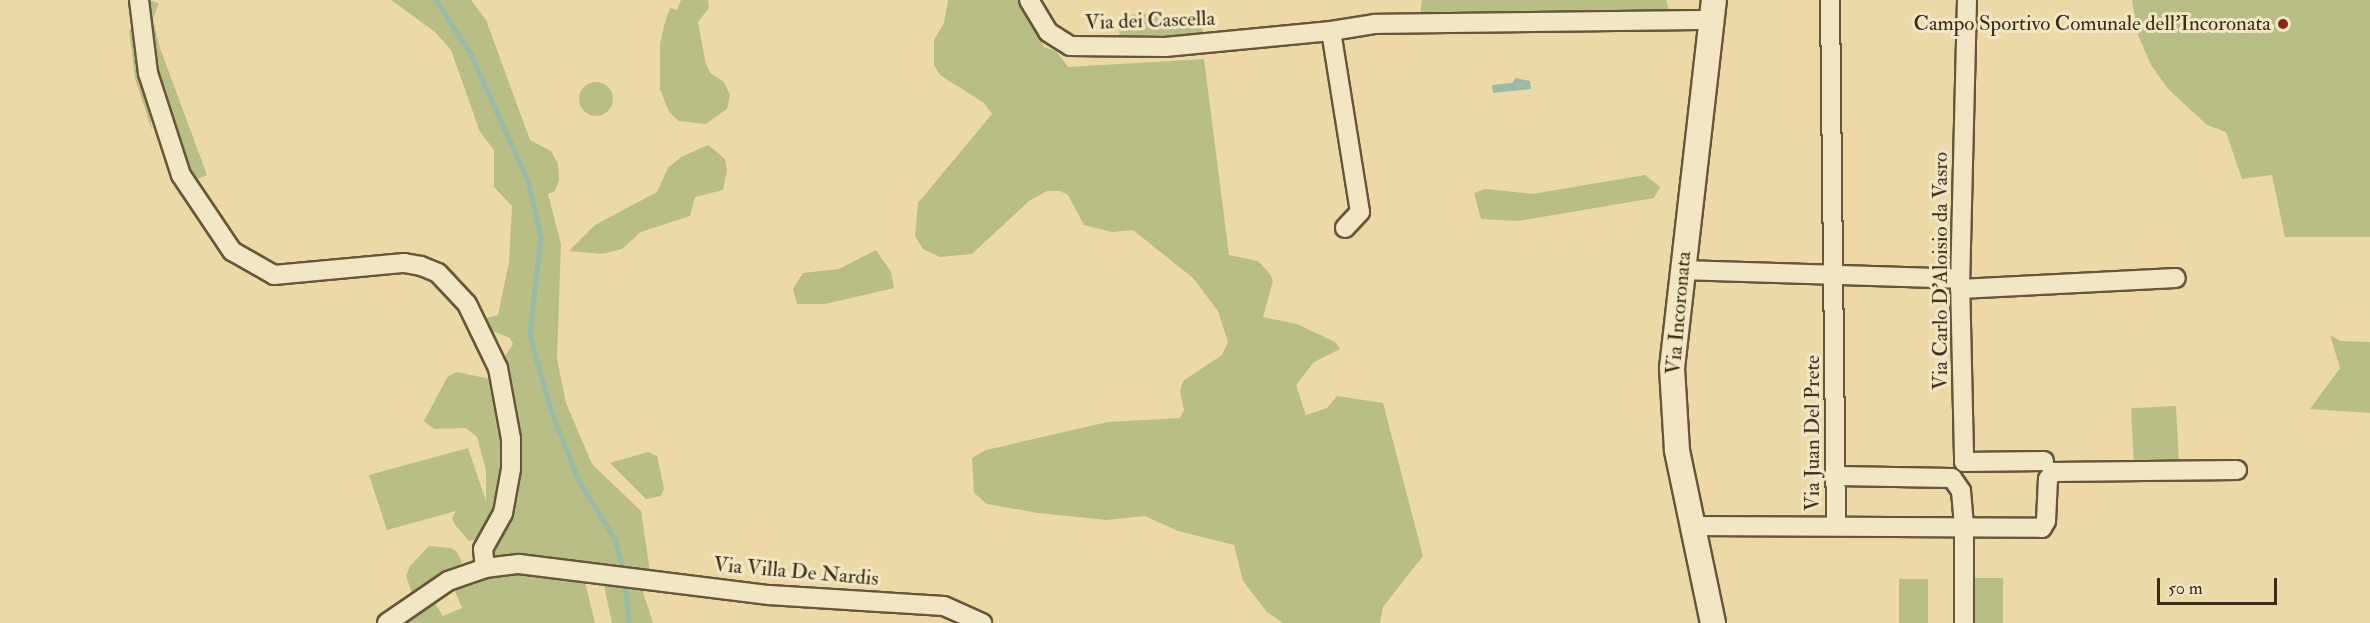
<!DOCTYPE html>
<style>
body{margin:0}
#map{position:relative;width:2370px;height:623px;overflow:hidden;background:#edd8a8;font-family:"IM FELL Double Pica",serif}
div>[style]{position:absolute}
.green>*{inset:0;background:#b9be87;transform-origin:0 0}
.round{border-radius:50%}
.water>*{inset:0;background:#99baa8}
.stream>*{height:4.5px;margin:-2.25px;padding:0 2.25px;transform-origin:2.25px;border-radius:2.25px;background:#99baa8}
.roads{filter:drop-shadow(2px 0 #68563a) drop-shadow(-2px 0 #68563a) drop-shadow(0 2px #68563a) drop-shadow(0 -2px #68563a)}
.street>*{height:18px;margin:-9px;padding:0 9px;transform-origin:9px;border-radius:9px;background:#f3e6c6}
.secondary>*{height:24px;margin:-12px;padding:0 12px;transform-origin:12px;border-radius:12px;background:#f3e6c6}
.dots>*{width:16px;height:16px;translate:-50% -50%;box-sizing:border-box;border:3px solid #f3e6c6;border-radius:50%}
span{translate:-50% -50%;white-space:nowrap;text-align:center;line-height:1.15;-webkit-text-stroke:6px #f3e6c6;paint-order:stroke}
.street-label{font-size:21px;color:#3b2b16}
.poi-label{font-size:21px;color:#3b2b16}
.right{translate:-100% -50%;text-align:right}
.scale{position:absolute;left:2157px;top:578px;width:120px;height:27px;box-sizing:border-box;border:3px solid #3b2b16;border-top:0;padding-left:8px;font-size:18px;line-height:21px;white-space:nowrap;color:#3b2b16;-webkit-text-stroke:4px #f3e6c6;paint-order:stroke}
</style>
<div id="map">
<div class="green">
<i style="clip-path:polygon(147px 0,159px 3px,153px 19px,160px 48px,207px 175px,198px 179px,182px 156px,158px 95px)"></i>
<i style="clip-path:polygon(391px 0,471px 0,486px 20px,530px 140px,551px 151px,558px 164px,559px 179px,555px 191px,548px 194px,561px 244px,557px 359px,566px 403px,592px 464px,641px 511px,650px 572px,554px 558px,494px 558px,489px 555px,510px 501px,499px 366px,513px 344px,510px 338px,488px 329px,483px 319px,498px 315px,509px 262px,512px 206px,494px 187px,494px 150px,480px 132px,451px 50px,435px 32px)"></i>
<i style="clip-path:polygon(681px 0,708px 0,709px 8px,698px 22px,705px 60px,710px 73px,724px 82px,730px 95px,727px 109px,706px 124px,679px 121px,669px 112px,660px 89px,660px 44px,665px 22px,670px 8px,677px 10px)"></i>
<i style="clip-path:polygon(948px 0,1022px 0,1044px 47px,1056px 51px,1068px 67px,1204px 59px,1229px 255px,1258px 261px,1270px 274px,1273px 281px,1263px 317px,1297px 324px,1335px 342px,1340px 349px,1314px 362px,1296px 385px,1306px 415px,1327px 408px,1337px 396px,1383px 403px,1423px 556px,1383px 607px,1380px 623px,1283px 623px,1267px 612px,1243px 581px,1234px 545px,1178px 531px,1145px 516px,1106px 520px,1038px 513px,987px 504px,974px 493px,972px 458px,986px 450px,1108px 422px,1180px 418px,1184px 410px,1180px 391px,1183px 381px,1222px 355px,1228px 342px,1218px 311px,1193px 278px,1133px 230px,1112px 232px,1084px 225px,1068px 195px,1060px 191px,1047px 191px,1029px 201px,972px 254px,940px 257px,923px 249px,915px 236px,918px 203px,992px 114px,984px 103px,940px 75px,934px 65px,934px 40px,944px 23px)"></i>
<i style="clip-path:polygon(1422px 0,1666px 0,1670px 13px,1420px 15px)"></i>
<i style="clip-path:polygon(2132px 0,2370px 0,2370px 237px,2285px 237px,2272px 175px,2242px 179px,2226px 132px,2207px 125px,2168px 89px,2151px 65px,2138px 35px)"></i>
<i style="clip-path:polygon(1140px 13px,1200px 21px,1205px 38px,1120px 41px,1119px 24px,1124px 17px)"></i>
<i style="clip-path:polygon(135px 29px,140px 53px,152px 131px,135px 78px,129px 30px)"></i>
<i class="round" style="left:579px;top:82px;width:34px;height:34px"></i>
<i style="clip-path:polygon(708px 145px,725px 159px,727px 170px,723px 190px,695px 197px,690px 216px,641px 232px,622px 249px,602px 254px,569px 251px,595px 225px,657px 192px,668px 168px,681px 157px)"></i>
<i style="clip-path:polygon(1645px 175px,1660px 187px,1654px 198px,1518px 221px,1481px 219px,1474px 193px,1485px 189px,1532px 194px)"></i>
<i style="clip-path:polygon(876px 250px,891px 272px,894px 288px,825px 304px,797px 304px,793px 289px,803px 273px,839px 269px)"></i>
<i style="clip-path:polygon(2330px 335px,2341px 341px,2370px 342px,2370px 413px,2310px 409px,2340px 368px)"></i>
<i style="clip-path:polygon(457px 372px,495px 380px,504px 464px,497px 497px,484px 528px,476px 539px,469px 541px,455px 525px,452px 518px,456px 511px,387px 530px,369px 475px,468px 448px,486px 501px,486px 470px,477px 437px,466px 428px,434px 429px,424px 421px,448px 376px)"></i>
<i style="left:2176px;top:406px;width:57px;height:45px;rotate:87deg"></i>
<i style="clip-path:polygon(648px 452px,657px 456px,664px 488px,661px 496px,646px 499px,610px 463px)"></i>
<i style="clip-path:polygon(429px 546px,451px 548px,457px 552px,462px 563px,413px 596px,406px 576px,410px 566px)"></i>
<i style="clip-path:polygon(503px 571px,584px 578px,595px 623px,400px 623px,433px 600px,443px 616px,462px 608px,453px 586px)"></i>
<i style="left:2003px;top:578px;width:45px;height:29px;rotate:90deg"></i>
<i style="left:1899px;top:579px;width:29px;height:44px"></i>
<i style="clip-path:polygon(603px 581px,641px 586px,653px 623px,612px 623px)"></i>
</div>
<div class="water">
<i style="clip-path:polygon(1516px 78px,1530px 81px,1531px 89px,1493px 93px,1492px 85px,1512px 83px)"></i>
</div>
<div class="stream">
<i style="left:436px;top:0;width:64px;rotate:57.1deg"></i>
<i style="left:471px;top:54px;width:139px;rotate:65.8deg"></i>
<i style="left:528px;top:181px;width:57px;rotate:76.9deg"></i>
<i style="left:541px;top:237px;width:99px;rotate:96.4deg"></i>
<i style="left:530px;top:335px;width:78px;rotate:74.4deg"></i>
<i style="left:551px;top:410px;width:76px;rotate:68.5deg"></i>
<i style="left:579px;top:481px;width:68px;rotate:58.2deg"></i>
<i style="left:615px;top:539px;width:35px;rotate:75deg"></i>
<i style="left:625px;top:581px;width:42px;rotate:84.6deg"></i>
</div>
<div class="roads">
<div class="street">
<i style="left:139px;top:0;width:74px;rotate:83deg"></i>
<i style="left:148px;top:73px;width:107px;rotate:72.1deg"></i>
<i style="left:181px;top:175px;width:92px;rotate:56.1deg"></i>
<i style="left:232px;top:251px;width:48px;rotate:29.7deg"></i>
<i style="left:274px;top:275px;width:131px;rotate:-5.3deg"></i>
<i style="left:404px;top:263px;width:17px;rotate:10deg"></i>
<i style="left:421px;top:266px;width:18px;rotate:22deg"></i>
<i style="left:438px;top:273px;width:42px;rotate:46.9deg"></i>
<i style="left:467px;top:304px;width:71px;rotate:64.2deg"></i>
<i style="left:498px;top:368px;width:72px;rotate:79.6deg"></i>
<i style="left:511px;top:439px;width:30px;rotate:90deg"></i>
<i style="left:511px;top:469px;width:45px;rotate:100.3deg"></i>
<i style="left:503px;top:513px;width:41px;rotate:119.1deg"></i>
<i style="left:483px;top:549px;width:19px;rotate:84deg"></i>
<i style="left:1029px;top:0;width:37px;rotate:59deg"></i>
<i style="left:1048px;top:32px;width:26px;rotate:32deg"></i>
<i style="left:1070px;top:46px;width:95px;rotate:0.6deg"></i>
<i style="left:1165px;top:47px;width:167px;rotate:-5.5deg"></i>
<i style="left:1830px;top:0;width:525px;rotate:89.35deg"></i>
<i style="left:1967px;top:0;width:279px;rotate:91.4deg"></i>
<i style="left:1960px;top:279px;width:183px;rotate:88.7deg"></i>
<i style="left:1964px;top:462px;width:80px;rotate:-0.7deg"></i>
<i style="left:1345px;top:228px;width:22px;rotate:-47deg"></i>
<i style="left:1360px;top:212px;width:183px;rotate:-99.1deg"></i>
<i style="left:1331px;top:31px;width:45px;rotate:-9deg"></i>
<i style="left:1375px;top:24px;width:336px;rotate:-0.7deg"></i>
<i style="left:1681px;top:270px;width:279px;rotate:1.8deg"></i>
<i style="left:1960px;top:289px;width:216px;rotate:-2.9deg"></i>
<i style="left:1837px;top:476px;width:115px;rotate:1deg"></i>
<i style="left:1952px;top:478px;width:16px;rotate:55deg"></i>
<i style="left:1961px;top:491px;width:38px;rotate:85deg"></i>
<i style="left:1964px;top:529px;width:94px;rotate:90deg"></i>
<i style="left:1692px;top:526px;width:350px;rotate:0.3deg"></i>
<i style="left:2042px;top:528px;width:8px;rotate:-60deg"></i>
<i style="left:2046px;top:521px;width:42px;rotate:-87.3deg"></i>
<i style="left:2048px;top:479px;width:9px;rotate:-54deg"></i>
<i style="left:2053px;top:472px;width:184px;rotate:-0.6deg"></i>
<i style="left:387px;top:623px;width:74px;rotate:-34.5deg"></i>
<i style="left:448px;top:581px;width:39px;rotate:-19deg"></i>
<i style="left:485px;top:568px;width:34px;rotate:-7deg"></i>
<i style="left:519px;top:564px;width:252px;rotate:7.1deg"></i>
<i style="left:769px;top:595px;width:175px;rotate:3.6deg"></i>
<i style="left:944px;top:606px;width:42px;rotate:24.1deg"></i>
</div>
<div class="secondary">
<i style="left:1713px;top:623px;width:177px;rotate:-101.8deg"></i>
<i style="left:1677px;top:450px;width:82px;rotate:-93.5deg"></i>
<i style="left:1672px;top:368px;width:370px;rotate:-83.5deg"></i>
</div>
</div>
<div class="dots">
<i style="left:2283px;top:24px;background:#8f2418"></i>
</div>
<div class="street-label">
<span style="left:1150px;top:21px;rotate:-2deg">Via dei Cascella</span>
<span style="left:1941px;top:271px;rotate:-90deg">Via Carlo D'Aloisio da Vasro</span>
<span style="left:1679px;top:313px;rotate:-85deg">Via Incoronata</span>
<span style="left:1813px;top:433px;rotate:-90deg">Via Juan Del Prete</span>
<span style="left:796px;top:572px;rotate:5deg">Via Villa De Nardis</span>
</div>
<div class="poi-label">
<span class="right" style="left:2271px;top:24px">Campo Sportivo Comunale dell'Incoronata</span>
</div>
<div class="scale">50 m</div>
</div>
